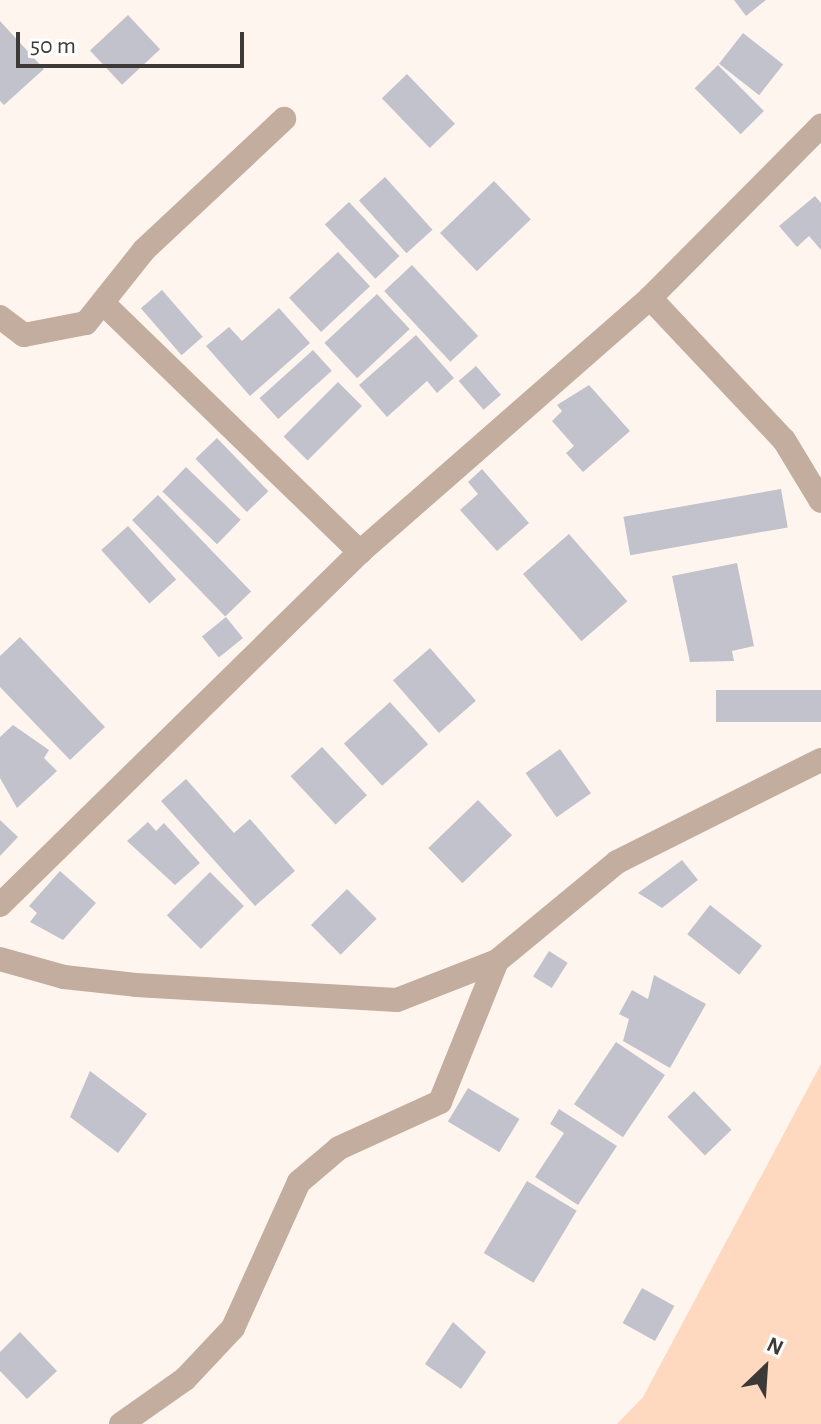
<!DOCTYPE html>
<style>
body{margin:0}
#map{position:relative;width:821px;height:1424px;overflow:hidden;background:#fff5ef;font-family:"Alegreya Sans",sans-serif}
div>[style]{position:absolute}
.green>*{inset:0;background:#ffd9bf}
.building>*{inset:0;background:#c1c2cc;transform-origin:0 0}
.street>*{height:24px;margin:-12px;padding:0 12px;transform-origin:12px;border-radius:12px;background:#c2ad9e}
span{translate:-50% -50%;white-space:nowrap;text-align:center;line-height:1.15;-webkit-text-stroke:6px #fff;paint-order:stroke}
.north{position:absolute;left:725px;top:1328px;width:80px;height:80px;-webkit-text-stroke:6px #fff;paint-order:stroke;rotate:25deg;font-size:22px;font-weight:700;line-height:32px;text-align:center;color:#3d3936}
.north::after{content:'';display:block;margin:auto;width:28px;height:36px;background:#3d3936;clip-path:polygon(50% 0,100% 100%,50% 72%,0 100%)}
.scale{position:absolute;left:16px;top:32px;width:228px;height:36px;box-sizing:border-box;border:4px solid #3d3936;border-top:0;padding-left:10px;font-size:24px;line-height:28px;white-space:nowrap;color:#3d3936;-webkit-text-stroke:6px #fff;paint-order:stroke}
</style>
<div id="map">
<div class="green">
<i style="clip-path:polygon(821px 1064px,821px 1424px,617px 1424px,643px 1397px)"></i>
</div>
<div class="building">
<i style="clip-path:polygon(734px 0,766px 0,746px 16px)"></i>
<i style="left:128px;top:15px;width:47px;height:52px;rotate:47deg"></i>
<i style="clip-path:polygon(0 21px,44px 69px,4px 105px,0 101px)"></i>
<i style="left:743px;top:33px;width:51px;height:39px;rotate:38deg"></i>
<i style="left:718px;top:65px;width:65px;height:33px;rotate:45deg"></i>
<i style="left:407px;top:74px;width:69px;height:35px;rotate:46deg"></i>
<i style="left:385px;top:177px;width:71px;height:35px;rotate:48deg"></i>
<i style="left:494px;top:181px;width:53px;height:75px;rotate:46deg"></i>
<i style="clip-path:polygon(815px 196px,821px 203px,821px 250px,809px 236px,797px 247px,779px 226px)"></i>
<i style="left:349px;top:202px;width:74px;height:33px;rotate:47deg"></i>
<i style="left:338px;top:252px;width:47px;height:67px;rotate:47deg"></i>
<i style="left:412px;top:265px;width:97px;height:38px;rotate:47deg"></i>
<i style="left:162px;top:290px;width:62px;height:28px;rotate:49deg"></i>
<i style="left:377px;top:294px;width:48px;height:72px;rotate:47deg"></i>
<i style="clip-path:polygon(279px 308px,310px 343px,250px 396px,206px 346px,229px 327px,242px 341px)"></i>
<i style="clip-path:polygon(416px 335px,454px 378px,437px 393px,427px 381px,387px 417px,359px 385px)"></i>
<i style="left:313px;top:350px;width:28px;height:72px;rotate:48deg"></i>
<i style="left:476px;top:366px;width:38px;height:23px;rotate:49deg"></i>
<i style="left:338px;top:382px;width:34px;height:77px;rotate:45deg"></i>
<i style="clip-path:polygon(589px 385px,630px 431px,583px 472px,566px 453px,574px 446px,552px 421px,562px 411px,557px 405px)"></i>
<i style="left:217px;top:438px;width:74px;height:30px;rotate:46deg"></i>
<i style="left:186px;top:467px;width:76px;height:34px;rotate:44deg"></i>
<i style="clip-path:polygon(482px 469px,529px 523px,497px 551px,460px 510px,478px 494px,468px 482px)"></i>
<i style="left:781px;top:489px;width:39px;height:160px;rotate:80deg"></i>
<i style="left:158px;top:495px;width:134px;height:36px;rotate:46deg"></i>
<i style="left:128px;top:526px;width:72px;height:36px;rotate:48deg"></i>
<i style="left:569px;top:534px;width:89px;height:61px;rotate:49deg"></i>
<i style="clip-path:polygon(737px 563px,754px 646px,732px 651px,734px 661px,690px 662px,672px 576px)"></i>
<i style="left:226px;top:617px;width:27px;height:31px;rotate:51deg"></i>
<i style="clip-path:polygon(20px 637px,105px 727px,70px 760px,0 687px,0 656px)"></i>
<i style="left:430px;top:648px;width:70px;height:49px;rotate:49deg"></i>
<i style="left:821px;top:690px;width:32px;height:105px;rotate:90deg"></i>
<i style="left:390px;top:702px;width:57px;height:62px;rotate:48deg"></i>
<i style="clip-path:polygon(13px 725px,49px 750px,44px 758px,57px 771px,17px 808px,0 778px,0 737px)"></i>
<i style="left:322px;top:747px;width:66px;height:43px;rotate:47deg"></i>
<i style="left:560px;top:749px;width:54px;height:42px;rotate:55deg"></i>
<i style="clip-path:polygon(186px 779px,234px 833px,250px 819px,295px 871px,255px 906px,161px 801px)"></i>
<i style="left:478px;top:800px;width:49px;height:69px;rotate:46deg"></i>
<i style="clip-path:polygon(0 820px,18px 837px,0 856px)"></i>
<i style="clip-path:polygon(148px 822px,156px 831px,164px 823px,200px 863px,175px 885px,127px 841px)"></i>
<i style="clip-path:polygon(682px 860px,698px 880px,662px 908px,638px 893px)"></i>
<i style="clip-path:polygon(60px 871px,96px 903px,63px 940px,30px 922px,37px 913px,29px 906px)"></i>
<i style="left:210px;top:872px;width:48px;height:61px;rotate:45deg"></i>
<i style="left:347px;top:889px;width:42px;height:51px;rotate:45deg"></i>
<i style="left:710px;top:905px;width:66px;height:37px;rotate:38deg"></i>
<i style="left:549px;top:951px;width:22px;height:30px;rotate:32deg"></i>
<i style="clip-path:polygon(654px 975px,706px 1004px,670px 1068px,623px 1041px,629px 1019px,619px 1014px,632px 990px,648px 999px)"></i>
<i style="left:616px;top:1042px;width:59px;height:75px;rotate:34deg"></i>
<i style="clip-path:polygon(90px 1071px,147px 1114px,118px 1153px,70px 1117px)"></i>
<i style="left:468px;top:1088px;width:60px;height:39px;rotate:31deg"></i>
<i style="left:694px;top:1091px;width:54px;height:37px;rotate:46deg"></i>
<i style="clip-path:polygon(559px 1109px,617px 1146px,578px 1205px,535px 1177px,564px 1133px,550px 1124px)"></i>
<i style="left:527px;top:1181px;width:58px;height:84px;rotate:31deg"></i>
<i style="left:642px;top:1288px;width:37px;height:40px;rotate:29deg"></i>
<i style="clip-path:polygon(453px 1322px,486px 1352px,461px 1389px,425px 1364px)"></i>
<i style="clip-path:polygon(20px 1332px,57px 1371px,27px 1399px,0 1371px,0 1352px)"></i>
</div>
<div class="street">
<i style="left:650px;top:298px;width:195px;rotate:46.7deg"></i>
<i style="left:784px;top:440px;width:71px;rotate:58.8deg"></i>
<i style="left:106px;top:306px;width:354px;rotate:44.1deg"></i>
<i style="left:0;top:317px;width:30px;rotate:37deg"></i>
<i style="left:24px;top:335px;width:63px;rotate:-11deg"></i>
<i style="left:86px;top:323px;width:93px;rotate:-51.5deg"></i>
<i style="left:144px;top:250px;width:192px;rotate:-43.1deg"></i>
<i style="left:0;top:905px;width:504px;rotate:-44.44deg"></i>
<i style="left:360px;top:552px;width:386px;rotate:-41.2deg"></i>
<i style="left:650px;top:298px;width:243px;rotate:-45.2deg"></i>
<i style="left:0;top:959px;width:66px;rotate:15.7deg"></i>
<i style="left:64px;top:977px;width:72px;rotate:6.3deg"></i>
<i style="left:136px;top:985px;width:261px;rotate:3.3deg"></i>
<i style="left:397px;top:1000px;width:107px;rotate:-21.3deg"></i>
<i style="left:497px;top:961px;width:156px;rotate:-39.5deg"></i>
<i style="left:617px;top:862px;width:228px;rotate:-26.6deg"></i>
<i style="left:121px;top:1424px;width:78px;rotate:-35.1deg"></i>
<i style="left:185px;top:1379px;width:70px;rotate:-46.7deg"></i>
<i style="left:233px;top:1328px;width:160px;rotate:-65.7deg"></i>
<i style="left:299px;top:1182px;width:52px;rotate:-40.4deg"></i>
<i style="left:339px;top:1148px;width:111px;rotate:-24.5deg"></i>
<i style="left:440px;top:1102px;width:152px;rotate:-68deg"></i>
</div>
<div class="north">N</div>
<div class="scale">50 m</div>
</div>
